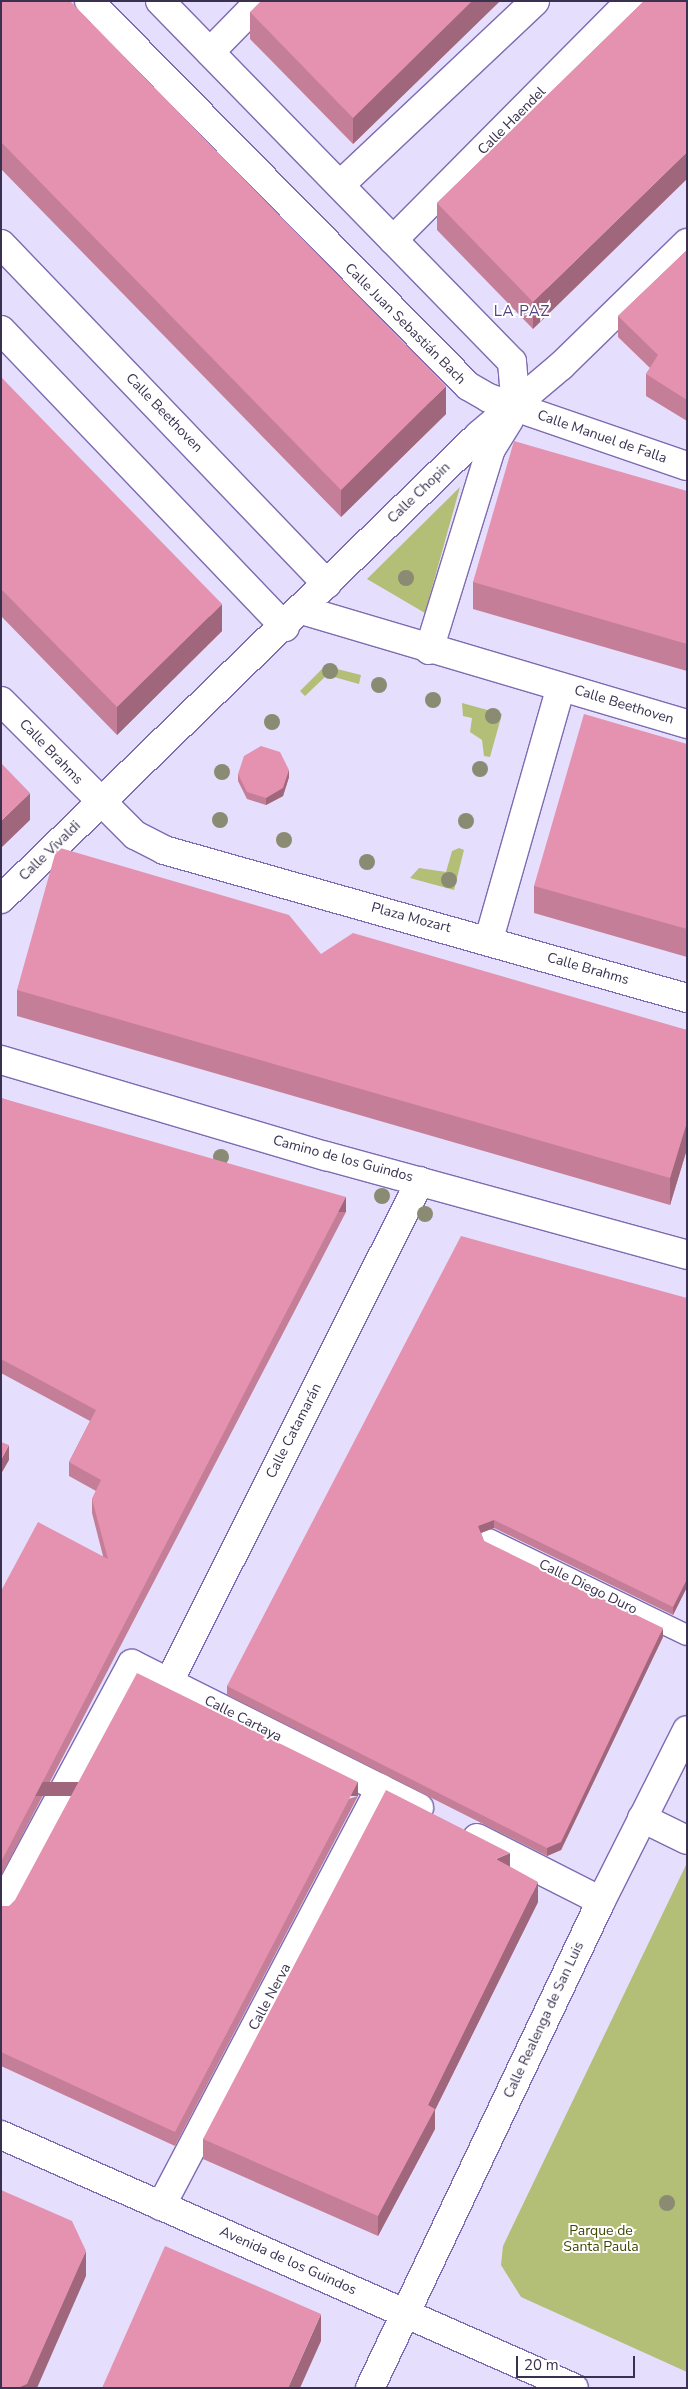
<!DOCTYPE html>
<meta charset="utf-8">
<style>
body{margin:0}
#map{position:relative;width:688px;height:2389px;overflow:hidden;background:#e5defd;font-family:"Nunito Sans",sans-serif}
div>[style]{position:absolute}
.green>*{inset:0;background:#b3be77}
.roads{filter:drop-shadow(1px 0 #7e6bb0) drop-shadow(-1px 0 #7e6bb0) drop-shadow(0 1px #7e6bb0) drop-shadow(0 -1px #7e6bb0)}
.service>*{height:20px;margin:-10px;padding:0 10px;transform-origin:10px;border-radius:10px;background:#fff}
.pedestrian>*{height:28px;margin:-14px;padding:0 14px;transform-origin:14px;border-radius:14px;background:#fff}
.minor>*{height:28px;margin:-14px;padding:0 14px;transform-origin:14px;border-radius:14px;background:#fff}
.tertiary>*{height:28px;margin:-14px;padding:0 14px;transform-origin:14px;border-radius:14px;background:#fff}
.secondary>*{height:28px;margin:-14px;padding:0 14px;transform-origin:14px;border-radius:14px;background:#fff}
.trees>*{width:16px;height:16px;margin:-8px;border-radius:50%;background:#8a8b72}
.wall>*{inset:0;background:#c47e97}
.shaded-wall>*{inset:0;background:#a0667b;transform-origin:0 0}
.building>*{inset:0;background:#e492b0}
span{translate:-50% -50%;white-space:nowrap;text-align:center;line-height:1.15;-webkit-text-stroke:4px #fff;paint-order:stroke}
.street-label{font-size:14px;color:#39314f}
.park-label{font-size:14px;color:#404700}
.neighbourhood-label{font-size:15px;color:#564283;letter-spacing:1px}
.frame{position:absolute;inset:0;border:2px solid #39314f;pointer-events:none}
.scale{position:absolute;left:516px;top:2356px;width:119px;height:22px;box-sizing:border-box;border:2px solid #39314f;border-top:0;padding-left:6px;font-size:15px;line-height:18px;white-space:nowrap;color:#39314f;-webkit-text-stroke:4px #fff;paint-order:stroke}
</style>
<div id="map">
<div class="green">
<i style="clip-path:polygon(460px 487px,425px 613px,367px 579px)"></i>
<i style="clip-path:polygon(325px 666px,361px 675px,359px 684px,327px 675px,305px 696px,300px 691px)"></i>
<i style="clip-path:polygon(462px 703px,502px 714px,490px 757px,484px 756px,482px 740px,470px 732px,472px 718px,463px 716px)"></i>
<i style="clip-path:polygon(459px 848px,464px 850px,454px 890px,410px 878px,419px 868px,446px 872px,452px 851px)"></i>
<i style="clip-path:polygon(687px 1863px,687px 2372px,521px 2297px,501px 2265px,503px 2246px)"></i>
</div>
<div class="roads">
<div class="service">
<i style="left:489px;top:1539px;width:220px;rotate:25.9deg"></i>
</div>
<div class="pedestrian">
<i style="left:642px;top:1818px;width:50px;rotate:26.1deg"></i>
</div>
<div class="minor">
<i style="left:89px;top:1px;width:540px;rotate:45.45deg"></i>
<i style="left:468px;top:386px;width:24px;rotate:30deg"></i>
<i style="left:489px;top:398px;width:209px;rotate:19deg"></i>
<i style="left:160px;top:1px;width:504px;rotate:45.72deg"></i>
<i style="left:512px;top:362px;width:46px;rotate:85deg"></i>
<i style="left:210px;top:52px;width:71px;rotate:-45.6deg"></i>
<i style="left:340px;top:185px;width:268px;rotate:-43.3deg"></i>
<i style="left:393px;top:240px;width:337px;rotate:-45.2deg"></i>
<i style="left:1px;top:244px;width:471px;rotate:46.2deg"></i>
<i style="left:1px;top:330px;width:411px;rotate:46.3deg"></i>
<i style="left:302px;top:610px;width:402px;rotate:16.5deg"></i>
<i style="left:429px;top:650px;width:210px;rotate:-72.9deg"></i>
<i style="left:491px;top:449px;width:34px;rotate:-58deg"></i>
<i style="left:1px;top:701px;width:190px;rotate:45deg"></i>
<i style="left:135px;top:835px;width:33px;rotate:27deg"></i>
<i style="left:164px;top:850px;width:544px;rotate:15.8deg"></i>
<i style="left:1px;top:899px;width:666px;rotate:-44.15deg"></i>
<i style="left:479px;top:435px;width:107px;rotate:-40.1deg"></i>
<i style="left:561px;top:366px;width:176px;rotate:-44.3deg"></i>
<i style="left:489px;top:939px;width:262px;rotate:-74.1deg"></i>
<i style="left:1px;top:1060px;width:339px;rotate:16.5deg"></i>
<i style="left:326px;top:1156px;width:374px;rotate:15.3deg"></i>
<i style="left:169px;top:1682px;width:560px;rotate:-63.39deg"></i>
<i style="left:477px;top:1838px;width:139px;rotate:26.9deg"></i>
<i style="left:1px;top:1907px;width:276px;rotate:-61.7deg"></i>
<i style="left:132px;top:1664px;width:321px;rotate:26.6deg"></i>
<i style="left:161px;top:2206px;width:472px;rotate:-62.3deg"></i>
</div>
<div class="tertiary">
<i style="left:370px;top:2388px;width:539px;rotate:-64.62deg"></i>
<i style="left:601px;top:1901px;width:191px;rotate:-63.3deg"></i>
</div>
<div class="secondary">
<i style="left:1px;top:2135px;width:626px;rotate:23.82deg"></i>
</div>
</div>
<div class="trees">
<i style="left:406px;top:578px"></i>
<i style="left:330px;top:671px"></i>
<i style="left:379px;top:685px"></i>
<i style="left:433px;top:700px"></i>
<i style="left:493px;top:716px"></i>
<i style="left:272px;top:722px"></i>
<i style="left:480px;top:769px"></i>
<i style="left:222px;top:772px"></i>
<i style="left:220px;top:820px"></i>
<i style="left:466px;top:821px"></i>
<i style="left:284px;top:840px"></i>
<i style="left:367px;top:862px"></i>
<i style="left:449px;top:880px"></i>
<i style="left:221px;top:1157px"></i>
<i style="left:382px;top:1196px"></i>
<i style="left:425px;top:1214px"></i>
<i style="left:667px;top:2203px"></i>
</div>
<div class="wall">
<i style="clip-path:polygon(1px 1px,446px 414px,341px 517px,1px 169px)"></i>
<i style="clip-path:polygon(500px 1px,353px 144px,250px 39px,250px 12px)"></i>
<i style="clip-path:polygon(644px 1px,533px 329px,437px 230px,437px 203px)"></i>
<i style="clip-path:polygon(687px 250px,687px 421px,646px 396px,646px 374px,650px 368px,618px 337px,618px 316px)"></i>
<i style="clip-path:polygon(1px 377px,222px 631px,117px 735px,1px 616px)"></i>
<i style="clip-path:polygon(687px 491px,687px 671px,473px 609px,473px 582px)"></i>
<i style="clip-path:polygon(687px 744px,687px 957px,534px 913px,534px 886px)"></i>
<i style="clip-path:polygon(238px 774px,289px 777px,283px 796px,266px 805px,247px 799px,238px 781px)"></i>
<i style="clip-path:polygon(321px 954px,687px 1030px,687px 1149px,670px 1205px,17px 1016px,17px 990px)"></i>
<i style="clip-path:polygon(1px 1098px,346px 1212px,1px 1876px,1px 1591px,103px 1556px,92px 1513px,92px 1499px,96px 1491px,69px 1476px,69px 1462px,90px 1421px,1px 1373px)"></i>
<i style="clip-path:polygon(687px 1298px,687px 1587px,673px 1615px,494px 1528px,481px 1533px,484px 1541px,663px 1637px,561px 1850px,547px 1856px,227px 1695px,227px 1686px)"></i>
<i style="clip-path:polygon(358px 1796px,175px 2146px,1px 2066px,1px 1906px,9px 1906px)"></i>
<i style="clip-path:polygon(510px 1867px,538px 1902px,435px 2110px,435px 2129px,378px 2236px,203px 2159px,203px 2139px)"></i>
</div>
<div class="shaded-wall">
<i style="clip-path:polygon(472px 1px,500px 1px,353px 144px,353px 118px)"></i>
<i style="clip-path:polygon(687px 152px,687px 179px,533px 329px,533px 302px)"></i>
<i style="clip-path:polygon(446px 386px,446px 414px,341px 517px,341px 490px)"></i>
<i style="clip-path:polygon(222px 604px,222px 631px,117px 735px,117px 707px)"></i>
<i style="clip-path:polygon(289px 770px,289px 777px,283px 796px,266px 805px,266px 798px)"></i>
<i style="clip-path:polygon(30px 793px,30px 820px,1px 848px,1px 821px)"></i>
<i style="clip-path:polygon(687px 1122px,687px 1149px,670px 1205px,670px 1178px)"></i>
<i style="left:346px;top:1197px;width:15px;height:749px;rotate:90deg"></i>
<i style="clip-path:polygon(9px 1445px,9px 1460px,1px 1474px,1px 1460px)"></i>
<i style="clip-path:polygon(494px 1520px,494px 1528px,478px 1534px,478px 1526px)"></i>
<i style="clip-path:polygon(687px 1579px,687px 1587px,673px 1615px,673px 1607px)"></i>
<i style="clip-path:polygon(663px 1628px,663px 1637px,561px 1850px,547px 1856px,547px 1848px)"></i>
<i style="left:358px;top:1782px;width:14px;height:395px;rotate:90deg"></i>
<i style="clip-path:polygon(510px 1853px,510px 1873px,496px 1859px)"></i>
<i style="clip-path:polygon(538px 1882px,538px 1902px,435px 2110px,435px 2129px,378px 2236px,378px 2216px,428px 2105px)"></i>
<i style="clip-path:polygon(86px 2251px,86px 2276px,37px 2388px,18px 2388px)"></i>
<i style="clip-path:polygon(321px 2314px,321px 2341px,300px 2388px,288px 2388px)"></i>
</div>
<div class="building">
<i style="clip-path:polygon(1px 1px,70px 1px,446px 386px,341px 490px,1px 142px)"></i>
<i style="clip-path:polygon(261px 1px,472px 1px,353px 118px,250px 12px)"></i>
<i style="clip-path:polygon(644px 1px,687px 1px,687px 152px,533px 302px,437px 203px)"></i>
<i style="clip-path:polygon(687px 250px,687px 400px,646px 374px,658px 355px,618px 316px)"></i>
<i style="clip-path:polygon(1px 377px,222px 604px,117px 707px,1px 589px)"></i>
<i style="clip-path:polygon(514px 441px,687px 491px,687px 644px,473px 582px)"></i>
<i style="clip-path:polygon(584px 714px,687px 744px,687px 929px,534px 886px)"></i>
<i style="clip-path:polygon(261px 746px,280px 752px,289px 770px,283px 788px,266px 798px,247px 792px,238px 774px,244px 756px)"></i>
<i style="clip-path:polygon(1px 763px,30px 793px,1px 821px)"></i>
<i style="clip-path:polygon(57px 847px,289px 915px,321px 954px,353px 933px,687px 1030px,687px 1122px,670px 1178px,17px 990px)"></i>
<i style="clip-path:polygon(1px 1098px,346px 1197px,1px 1862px,1px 1591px,38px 1522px,108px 1559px,92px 1499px,101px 1480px,69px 1462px,96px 1410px,1px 1359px)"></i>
<i style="clip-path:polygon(461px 1236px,687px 1298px,687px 1579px,673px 1607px,494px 1520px,478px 1526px,484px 1541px,663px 1628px,561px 1842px,547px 1848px,227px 1686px)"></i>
<i style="clip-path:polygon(1px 1442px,9px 1445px,1px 1460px)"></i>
<i style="clip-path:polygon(137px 1673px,358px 1782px,175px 2132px,1px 2052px,1px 1906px,9px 1906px,15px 1900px)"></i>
<i style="clip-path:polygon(386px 1790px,510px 1853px,496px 1859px,538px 1882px,428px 2105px,435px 2109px,378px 2216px,203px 2139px)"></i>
<i style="clip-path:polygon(1px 2190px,72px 2221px,86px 2251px,27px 2384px,18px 2388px,1px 2388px)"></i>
<i style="clip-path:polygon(165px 2246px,321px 2314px,288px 2388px,102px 2388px)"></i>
</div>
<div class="street-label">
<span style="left:512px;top:121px;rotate:-45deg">Calle Haendel</span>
<span style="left:405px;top:324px;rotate:45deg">Calle Juan Sebastián Bach</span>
<span style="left:164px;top:413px;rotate:46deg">Calle Beethoven</span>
<span style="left:602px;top:437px;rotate:19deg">Calle Manuel de Falla</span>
<span style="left:419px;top:493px;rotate:-44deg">Calle Chopin</span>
<span style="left:624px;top:705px;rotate:17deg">Calle Beethoven</span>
<span style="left:51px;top:752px;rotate:46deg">Calle Brahms</span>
<span style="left:50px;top:851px;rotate:-44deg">Calle Vivaldi</span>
<span style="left:411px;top:918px;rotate:15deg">Plaza Mozart</span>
<span style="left:588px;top:969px;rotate:16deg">Calle Brahms</span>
<span style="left:343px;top:1159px;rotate:15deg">Camino de los Guindos</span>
<span style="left:294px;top:1431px;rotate:-63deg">Calle Catamarán</span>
<span style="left:588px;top:1587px;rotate:26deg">Calle Diego Duro</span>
<span style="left:243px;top:1719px;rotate:27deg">Calle Cartaya</span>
<span style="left:270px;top:1997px;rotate:-62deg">Calle Nerva</span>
<span style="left:544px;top:2020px;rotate:-65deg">Calle Realenga de San Luis</span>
<span style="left:288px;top:2261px;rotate:24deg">Avenida de los Guindos</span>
</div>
<div class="park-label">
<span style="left:601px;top:2239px">Parque de<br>Santa Paula</span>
</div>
<div class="neighbourhood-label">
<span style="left:522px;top:312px">LA PAZ</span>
</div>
<div class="frame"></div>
<div class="scale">20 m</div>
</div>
